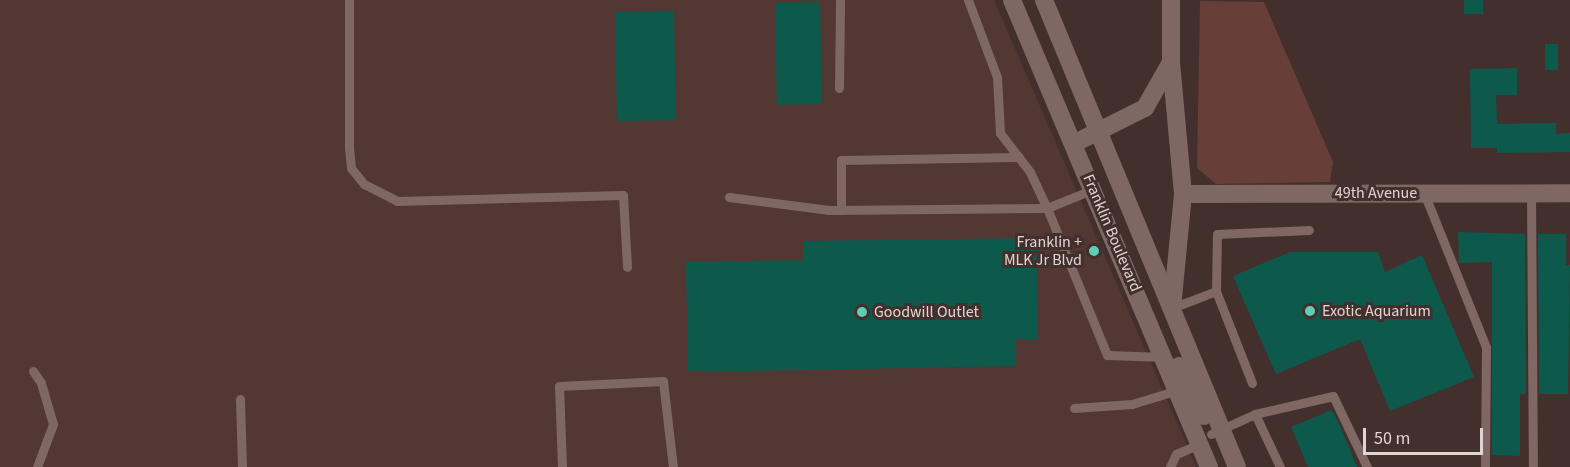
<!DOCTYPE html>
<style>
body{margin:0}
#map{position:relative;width:1570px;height:467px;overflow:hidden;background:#432f2c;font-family:"Source Sans 3",sans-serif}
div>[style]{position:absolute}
.built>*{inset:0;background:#523733}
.green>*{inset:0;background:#683f38}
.building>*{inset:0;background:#0d5a4d;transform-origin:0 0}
.service>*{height:9px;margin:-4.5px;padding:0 4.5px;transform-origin:4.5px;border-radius:4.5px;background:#7f6864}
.minor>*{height:18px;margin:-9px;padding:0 9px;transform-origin:9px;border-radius:9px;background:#7f6864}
.tertiary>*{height:18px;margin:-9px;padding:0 9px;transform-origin:9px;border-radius:9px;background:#7f6864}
.secondary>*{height:18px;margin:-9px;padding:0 9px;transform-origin:9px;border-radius:9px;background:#7f6864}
.dots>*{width:16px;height:16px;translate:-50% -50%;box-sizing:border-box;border:3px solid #432f2c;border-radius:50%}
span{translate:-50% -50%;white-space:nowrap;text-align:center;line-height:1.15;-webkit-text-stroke:6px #432f2c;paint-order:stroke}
.street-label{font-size:16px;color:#e0d3d1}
.poi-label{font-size:16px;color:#e0d3d1}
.right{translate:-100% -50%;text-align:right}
.left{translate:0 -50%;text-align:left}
.scale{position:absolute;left:1363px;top:428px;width:120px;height:27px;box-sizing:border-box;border:3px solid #e0d3d1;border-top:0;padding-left:8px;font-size:18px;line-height:21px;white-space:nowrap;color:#e0d3d1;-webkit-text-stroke:4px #432f2c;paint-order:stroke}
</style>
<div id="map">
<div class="built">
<i style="clip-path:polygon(0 0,994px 0,1196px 467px,0 467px)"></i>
</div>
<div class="green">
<i style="clip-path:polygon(1200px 1px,1264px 2px,1333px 162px,1330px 182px,1216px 184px,1197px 168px)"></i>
</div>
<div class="building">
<i style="left:1464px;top:0;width:19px;height:14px"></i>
<i style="left:820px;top:2px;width:102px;height:45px;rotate:89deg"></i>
<i style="left:674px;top:11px;width:109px;height:59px;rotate:89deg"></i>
<i style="left:1545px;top:44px;width:13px;height:26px"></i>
<i style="clip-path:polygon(1517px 68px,1517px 95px,1496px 95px,1497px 124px,1556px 123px,1556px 134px,1570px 133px,1570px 152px,1497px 153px,1497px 148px,1471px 148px,1470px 69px)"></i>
<i style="clip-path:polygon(1458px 232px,1525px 234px,1526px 394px,1520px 394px,1520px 456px,1492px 455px,1492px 262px,1459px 263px)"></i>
<i style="clip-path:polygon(1538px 234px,1566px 234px,1566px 265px,1570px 265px,1568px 394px,1539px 394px)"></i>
<i style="clip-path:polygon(1036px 238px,1038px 339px,1016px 339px,1016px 366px,688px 372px,686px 262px,803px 260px,803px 241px)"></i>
<i style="clip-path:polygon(1290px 252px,1378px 252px,1385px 272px,1422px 255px,1474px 377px,1390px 411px,1360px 339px,1276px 374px,1233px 276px)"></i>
<i style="clip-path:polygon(1332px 410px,1341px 428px,1357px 467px,1308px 467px,1291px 427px)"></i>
</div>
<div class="service">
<i style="left:349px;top:0;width:148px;rotate:90deg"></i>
<i style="left:349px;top:148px;width:20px;rotate:84deg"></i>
<i style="left:351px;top:168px;width:21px;rotate:51deg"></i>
<i style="left:364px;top:184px;width:37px;rotate:27deg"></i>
<i style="left:397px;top:201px;width:226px;rotate:-1.5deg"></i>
<i style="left:623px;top:195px;width:72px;rotate:86.8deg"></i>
<i style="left:968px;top:0;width:82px;rotate:69.4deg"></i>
<i style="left:997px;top:77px;width:56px;rotate:86.9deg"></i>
<i style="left:1000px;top:133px;width:49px;rotate:52.4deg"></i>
<i style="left:1030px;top:172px;width:40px;rotate:65deg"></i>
<i style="left:1047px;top:208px;width:51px;rotate:-22deg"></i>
<i style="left:839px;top:88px;width:88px;rotate:-89.3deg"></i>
<i style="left:1424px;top:193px;width:166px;rotate:68.1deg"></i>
<i style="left:1486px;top:347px;width:120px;rotate:90.5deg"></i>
<i style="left:1531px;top:193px;width:274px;rotate:89.6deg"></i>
<i style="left:729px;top:197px;width:101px;rotate:7.4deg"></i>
<i style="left:829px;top:210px;width:218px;rotate:-0.5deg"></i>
<i style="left:1047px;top:208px;width:159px;rotate:67.8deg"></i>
<i style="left:1107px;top:355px;width:58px;rotate:2deg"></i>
<i style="left:841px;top:210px;width:50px;rotate:-90deg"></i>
<i style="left:841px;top:160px;width:178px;rotate:-1deg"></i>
<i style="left:1172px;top:308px;width:47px;rotate:-21.1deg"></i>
<i style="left:33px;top:371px;width:14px;rotate:56deg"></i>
<i style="left:41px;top:383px;width:43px;rotate:73.7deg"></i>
<i style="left:53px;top:424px;width:46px;rotate:110.4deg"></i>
<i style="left:1252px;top:383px;width:99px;rotate:-111.4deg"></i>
<i style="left:1216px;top:291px;width:57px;rotate:-89deg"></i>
<i style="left:1217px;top:234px;width:92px;rotate:-2.5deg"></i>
<i style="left:240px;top:399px;width:68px;rotate:88.3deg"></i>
<i style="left:1074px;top:408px;width:58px;rotate:-3.9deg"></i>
<i style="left:1132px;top:404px;width:48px;rotate:-16.9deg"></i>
<i style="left:1255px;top:414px;width:59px;rotate:64.7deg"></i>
<i style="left:1211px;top:434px;width:48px;rotate:-24.4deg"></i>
<i style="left:1255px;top:414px;width:80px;rotate:-13deg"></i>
<i style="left:1333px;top:396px;width:79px;rotate:64.4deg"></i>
<i style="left:562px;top:467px;width:81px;rotate:-92.1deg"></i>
<i style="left:559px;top:386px;width:104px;rotate:-2.8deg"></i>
<i style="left:663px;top:381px;width:87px;rotate:83.4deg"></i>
<i style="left:1170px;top:467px;width:14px;rotate:-65deg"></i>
<i style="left:1176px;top:454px;width:26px;rotate:-23deg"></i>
</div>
<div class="minor">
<i style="left:1183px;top:194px;width:387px;rotate:-0.1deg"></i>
</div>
<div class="tertiary">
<i style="left:1171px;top:0;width:62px;rotate:90deg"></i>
<i style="left:1171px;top:62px;width:133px;rotate:84.8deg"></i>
<i style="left:1183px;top:194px;width:115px;rotate:95.5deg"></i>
<i style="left:1075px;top:143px;width:78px;rotate:-26.6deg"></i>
<i style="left:1145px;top:108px;width:53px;rotate:-60.5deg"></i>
</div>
<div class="secondary">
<i style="left:1012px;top:0;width:507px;rotate:67.13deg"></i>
<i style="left:1044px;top:0;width:505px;rotate:67.55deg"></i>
<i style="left:1179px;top:366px;width:56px;rotate:63.4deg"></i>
</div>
<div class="dots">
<i style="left:1094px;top:251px;background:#5eceb7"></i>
<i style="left:1310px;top:311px;background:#5eceb7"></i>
<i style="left:862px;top:312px;background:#5eceb7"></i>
</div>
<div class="street-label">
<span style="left:1376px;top:193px">49th Avenue</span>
<span style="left:1112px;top:233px;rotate:67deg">Franklin Boulevard</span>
</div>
<div class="poi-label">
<span class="right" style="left:1082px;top:251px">Franklin +<br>MLK Jr Blvd</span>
<span class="left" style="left:1322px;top:311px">Exotic Aquarium</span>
<span class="left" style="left:874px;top:312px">Goodwill Outlet</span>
</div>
<div class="scale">50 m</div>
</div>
